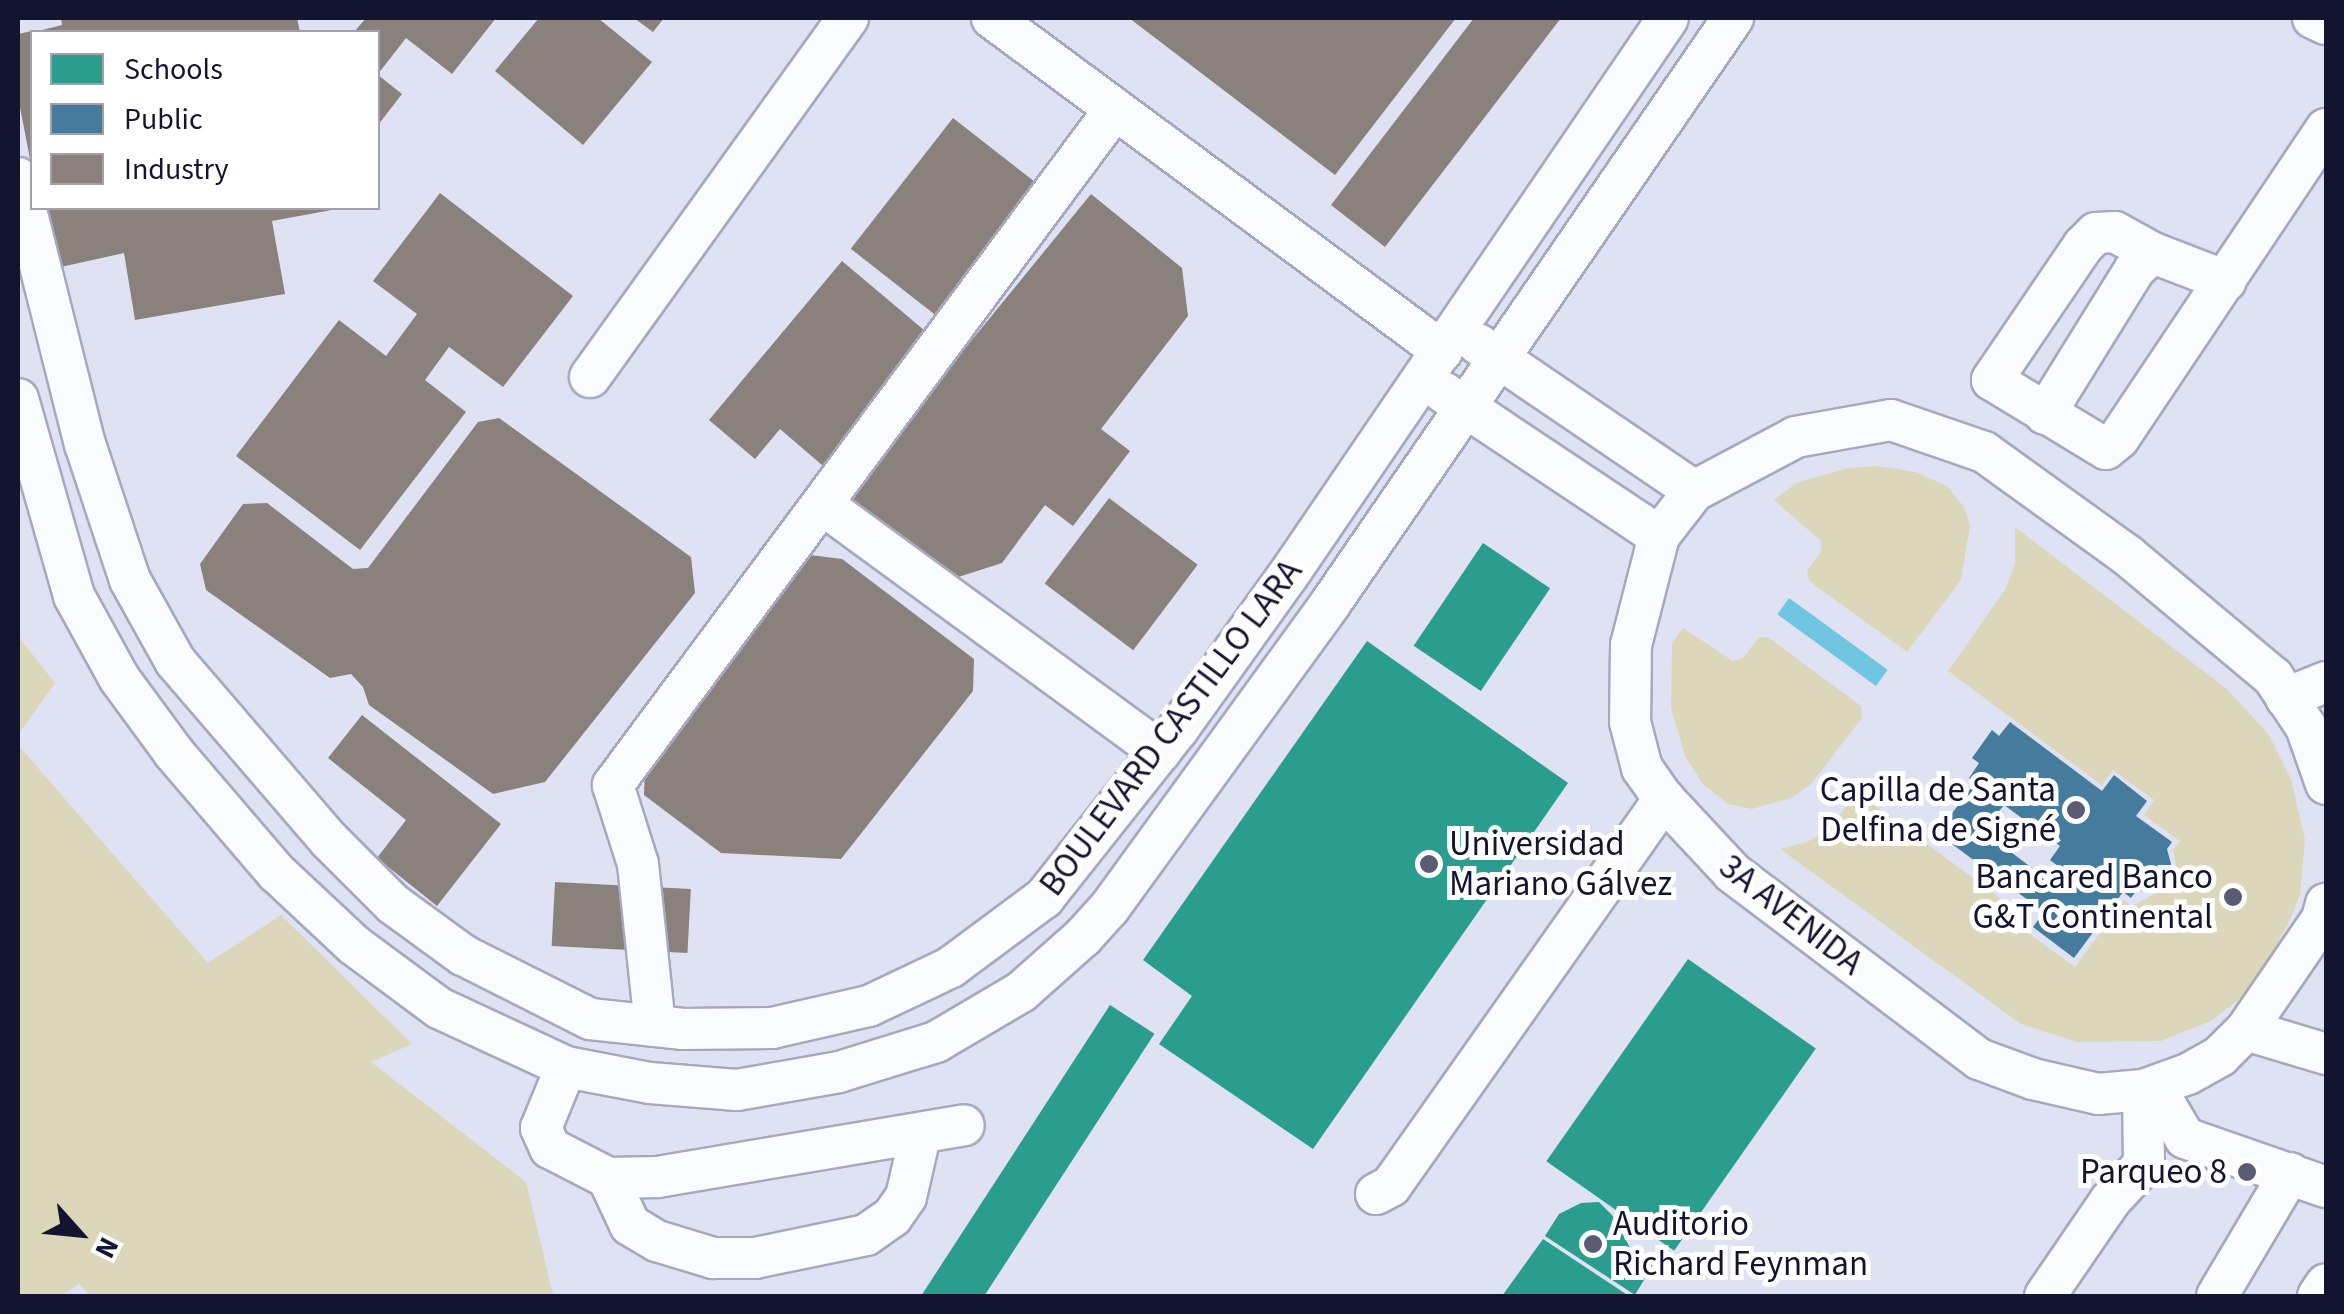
<!DOCTYPE html>
<meta charset="utf-8">
<style>
body{margin:0}
#map{position:relative;width:2344px;height:1314px;overflow:hidden;background:#dfe2f3;font-family:"Source Sans 3",sans-serif}
div>[style]{position:absolute}
.green>*{inset:0;background:#dcd7ba}
.water>*{inset:0;background:#70c5e1;transform-origin:0 0}
.schools>*{inset:0;background:#2a9d8f;transform-origin:0 0}
.public>*{inset:0;background:#457b9d}
.industry>*{inset:0;background:#8a817c;transform-origin:0 0}
.roads{filter:drop-shadow(2px 0 #a6a9be) drop-shadow(-2px 0 #a6a9be) drop-shadow(0 2px #a6a9be) drop-shadow(0 -2px #a6a9be)}
.minor>*{height:40px;margin:-20px;padding:0 20px;transform-origin:20px;border-radius:20px;background:#fafbfd}
.dots>*{width:28px;height:28px;translate:-50% -50%;box-sizing:border-box;border:5px solid #fff;border-radius:50%}
span{translate:-50% -50%;white-space:nowrap;text-align:center;line-height:1.15;-webkit-text-stroke:10px #fff;paint-order:stroke}
.street-label{font-size:35px;color:#131430}
.poi-label{font-size:35px;color:#131430}
.right{translate:-100% -50%;text-align:right}
.left{translate:0 -50%;text-align:left}
.frame{position:absolute;inset:0;border:20px solid #131430;pointer-events:none}
.legend{position:absolute;left:30px;top:30px;width:350px;height:180px;box-sizing:border-box;background:#fff;border:2px solid #a1a1ac;margin:0;padding:12px 18px;list-style:none;font-size:30px;color:#131430}
.legend li{display:flex;align-items:center;gap:20px;height:50px}
.legend b{width:50px;border:2px solid #a1a1ac}
.north{position:absolute;left:30px;top:1184px;width:100px;height:100px;-webkit-text-stroke:8px #fff;paint-order:stroke;rotate:117deg;font-size:28px;font-weight:700;line-height:40px;text-align:center;color:#131430}
.north::after{content:'';display:block;margin:auto;width:35px;height:45px;background:#131430;clip-path:polygon(50% 0,100% 100%,50% 72%,0 100%)}
</style>
<div id="map">
<div class="green">
<i style="clip-path:polygon(1877px 466px,1916px 472px,1947px 486px,1964px 507px,1970px 525px,1961px 580px,1907px 652px,1809px 581px,1807px 571px,1821px 551px,1821px 541px,1774px 500px,1796px 483px,1848px 468px)"></i>
<i style="clip-path:polygon(2015px 527px,2227px 689px,2269px 735px,2291px 779px,2305px 840px,2300px 895px,2288px 924px,2256px 981px,2237px 1001px,2211px 1021px,2161px 1041px,2077px 1042px,2021px 1024px,1780px 849px,1807px 842px,1827px 830px,1858px 793px,2030px 920px,2024px 930px,2075px 967px,2124px 900px,2132px 906px,2170px 886px,2176px 867px,2173px 850px,2180px 841px,2144px 815px,2154px 800px,2113px 770px,2102px 785px,1948px 671px,2005px 590px,2015px 564px)"></i>
<i style="clip-path:polygon(1683px 628px,1733px 661px,1743px 658px,1758px 638px,1768px 637px,1861px 706px,1862px 718px,1811px 784px,1791px 798px,1752px 809px,1728px 804px,1703px 784px,1685px 756px,1671px 708px,1672px 643px)"></i>
<i style="clip-path:polygon(18px 636px,55px 683px,18px 735px)"></i>
<i style="clip-path:polygon(18px 745px,208px 963px,281px 915px,412px 1044px,371px 1062px,526px 1182px,553px 1294px,560px 1296px,91px 1296px,79px 1284px,61px 1296px,18px 1296px)"></i>
</div>
<div class="water">
<i style="left:1789px;top:598px;width:122px;height:20px;rotate:36deg"></i>
</div>
<div class="schools">
<i style="left:1483px;top:543px;width:81px;height:124px;rotate:34deg"></i>
<i style="clip-path:polygon(1367px 641px,1568px 783px,1313px 1149px,1159px 1044px,1192px 996px,1143px 960px)"></i>
<i style="left:1688px;top:959px;width:156px;height:247px;rotate:35deg"></i>
<i style="left:1110px;top:1005px;width:53px;height:349px;rotate:33deg"></i>
<i style="clip-path:polygon(1599px 1202px,1612px 1215px,1633px 1253px,1654px 1263px,1635px 1295px,1545px 1236px,1559px 1214px,1581px 1203px)"></i>
<i style="clip-path:polygon(1543px 1239px,1629px 1296px,1502px 1296px)"></i>
</div>
<div class="public">
<i style="clip-path:polygon(evenodd,2010px 722px,2102px 791px,2114px 775px,2147px 801px,2136px 816px,2172px 842px,2167px 849px,2171px 864px,2165px 882px,2150px 891px,2136px 891px,2131px 898px,2123px 892px,2074px 958px,2033px 927px,2044px 912px,1937px 833px,1975px 783px,1969px 778px,1979px 763px,1972px 758px,1992px 730px,1999px 736px,2010px 722px,2004px 805px,2060px 846px,2050px 860px,2074px 878px,2064px 892px,1983px 831px,2004px 805px)"></i>
</div>
<div class="industry">
<i style="clip-path:polygon(61px 18px,297px 18px,300px 32px,34px 32px,62px 25px)"></i>
<i style="clip-path:polygon(366px 18px,496px 18px,452px 74px,406px 38px,378px 74px,378px 32px,354px 32px)"></i>
<i style="clip-path:polygon(539px 18px,598px 18px,652px 62px,583px 145px,495px 71px)"></i>
<i style="clip-path:polygon(634px 18px,664px 18px,653px 32px)"></i>
<i style="clip-path:polygon(1129px 18px,1456px 18px,1335px 175px)"></i>
<i style="clip-path:polygon(1474px 18px,1561px 18px,1385px 247px,1331px 205px)"></i>
<i style="clip-path:polygon(32px 31px,32px 163px,31px 164px,18px 97px,18px 34px)"></i>
<i style="clip-path:polygon(378px 75px,402px 94px,378px 125px)"></i>
<i style="left:953px;top:118px;width:111px;height:166px;rotate:38deg"></i>
<i style="clip-path:polygon(440px 193px,573px 296px,503px 387px,449px 347px,425px 380px,466px 412px,360px 550px,236px 456px,339px 320px,386px 356px,417px 314px,373px 281px)"></i>
<i style="clip-path:polygon(1091px 194px,1182px 268px,1188px 316px,1101px 429px,1130px 451px,1073px 526px,1045px 505px,1002px 563px,946px 581px,844px 497px)"></i>
<i style="clip-path:polygon(39px 208px,337px 208px,337px 209px,272px 221px,285px 294px,135px 320px,124px 253px,52px 269px)"></i>
<i style="clip-path:polygon(842px 261px,937px 341px,829px 471px,780px 429px,755px 459px,709px 420px)"></i>
<i style="clip-path:polygon(499px 418px,691px 557px,695px 593px,545px 782px,493px 794px,369px 705px,363px 687px,351px 674px,330px 678px,206px 590px,200px 564px,243px 504px,267px 503px,353px 569px,368px 568px,478px 422px)"></i>
<i style="left:1109px;top:498px;width:111px;height:107px;rotate:37deg"></i>
<i style="clip-path:polygon(810px 555px,842px 559px,974px 659px,973px 691px,841px 859px,721px 853px,644px 795px,645px 769px)"></i>
<i style="clip-path:polygon(362px 715px,501px 824px,437px 906px,377px 858px,406px 820px,328px 758px)"></i>
<i style="left:555px;top:882px;width:136px;height:64px;rotate:3deg"></i>
</div>
<div class="roads">
<div class="minor">
<i style="left:992px;top:18px;width:560px;rotate:36.5deg"></i>
<i style="left:2313px;top:18px;width:14px;rotate:25deg"></i>
<i style="left:18px;top:178px;width:274px;rotate:75.9deg"></i>
<i style="left:85px;top:444px;width:143px;rotate:71.7deg"></i>
<i style="left:130px;top:580px;width:93px;rotate:60.9deg"></i>
<i style="left:175px;top:661px;width:236px;rotate:49.3deg"></i>
<i style="left:329px;top:840px;width:91px;rotate:45deg"></i>
<i style="left:393px;top:904px;width:87px;rotate:36.1deg"></i>
<i style="left:463px;top:955px;width:142px;rotate:26.7deg"></i>
<i style="left:590px;top:1019px;width:94px;rotate:6.1deg"></i>
<i style="left:683px;top:1029px;width:89px;rotate:-0.6deg"></i>
<i style="left:772px;top:1028px;width:99px;rotate:-12.8deg"></i>
<i style="left:869px;top:1006px;width:91px;rotate:-25.4deg"></i>
<i style="left:951px;top:967px;width:116px;rotate:-36.6deg"></i>
<i style="left:1044px;top:898px;width:216px;rotate:-51.6deg"></i>
<i style="left:1178px;top:729px;width:187px;rotate:-54.4deg"></i>
<i style="left:1287px;top:577px;width:676px;rotate:-55.72deg"></i>
<i style="left:2153px;top:253px;width:43px;rotate:-151.1deg"></i>
<i style="left:2115px;top:232px;width:19px;rotate:177deg"></i>
<i style="left:2096px;top:233px;width:18px;rotate:135deg"></i>
<i style="left:2083px;top:246px;width:162px;rotate:124.2deg"></i>
<i style="left:1992px;top:380px;width:133px;rotate:31.2deg"></i>
<i style="left:2106px;top:449px;width:17px;rotate:-40deg"></i>
<i style="left:2119px;top:438px;width:372px;rotate:-56.2deg"></i>
<i style="left:1478px;top:344px;width:261px;rotate:34.2deg"></i>
<i style="left:590px;top:377px;width:442px;rotate:-54.3deg"></i>
<i style="left:1443px;top:392px;width:260px;rotate:33.7deg"></i>
<i style="left:18px;top:399px;width:205px;rotate:74.1deg"></i>
<i style="left:74px;top:596px;width:94px;rotate:61.2deg"></i>
<i style="left:119px;top:678px;width:93px;rotate:53.7deg"></i>
<i style="left:174px;top:753px;width:157px;rotate:49.4deg"></i>
<i style="left:276px;top:872px;width:107px;rotate:43.1deg"></i>
<i style="left:354px;top:945px;width:106px;rotate:36.5deg"></i>
<i style="left:439px;top:1008px;width:140px;rotate:24.9deg"></i>
<i style="left:566px;top:1067px;width:86px;rotate:10.8deg"></i>
<i style="left:650px;top:1083px;width:87px;rotate:4.6deg"></i>
<i style="left:737px;top:1090px;width:104px;rotate:-10deg"></i>
<i style="left:839px;top:1072px;width:102px;rotate:-17.2deg"></i>
<i style="left:936px;top:1042px;width:99px;rotate:-30.5deg"></i>
<i style="left:1021px;top:992px;width:83px;rotate:-41.6deg"></i>
<i style="left:1083px;top:937px;width:40px;rotate:-48deg"></i>
<i style="left:1110px;top:907px;width:374px;rotate:-54deg"></i>
<i style="left:1330px;top:604px;width:711px;rotate:-55.48deg"></i>
<i style="left:2045px;top:414px;width:171px;rotate:-58.2deg"></i>
<i style="left:2135px;top:269px;width:24px;rotate:-42deg"></i>
<i style="left:2153px;top:253px;width:78px;rotate:21deg"></i>
<i style="left:823px;top:505px;width:418px;rotate:36.2deg"></i>
<i style="left:2286px;top:698px;width:43px;rotate:-21.8deg"></i>
<i style="left:2326px;top:784px;width:60px;rotate:-109.3deg"></i>
<i style="left:2306px;top:727px;width:60px;rotate:-123.4deg"></i>
<i style="left:2273px;top:677px;width:190px;rotate:-140.1deg"></i>
<i style="left:2127px;top:555px;width:176px;rotate:-144.2deg"></i>
<i style="left:1984px;top:452px;width:98px;rotate:-161deg"></i>
<i style="left:1891px;top:420px;width:97px;rotate:169.9deg"></i>
<i style="left:1796px;top:437px;width:115px;rotate:152.1deg"></i>
<i style="left:1694px;top:491px;width:57px;rotate:127.9deg"></i>
<i style="left:1659px;top:536px;width:113px;rotate:104.4deg"></i>
<i style="left:1631px;top:645px;width:77px;rotate:90.7deg"></i>
<i style="left:1630px;top:722px;width:48px;rotate:75.4deg"></i>
<i style="left:1642px;top:768px;width:38px;rotate:55deg"></i>
<i style="left:1664px;top:799px;width:101px;rotate:47deg"></i>
<i style="left:1733px;top:873px;width:308px;rotate:37.1deg"></i>
<i style="left:1979px;top:1059px;width:58px;rotate:20.3deg"></i>
<i style="left:2033px;top:1079px;width:67px;rotate:13deg"></i>
<i style="left:2098px;top:1094px;width:45px;rotate:-5.1deg"></i>
<i style="left:2143px;top:1090px;width:48px;rotate:-19.6deg"></i>
<i style="left:2188px;top:1074px;width:37px;rotate:-29deg"></i>
<i style="left:2220px;top:1056px;width:37px;rotate:-45deg"></i>
<i style="left:2246px;top:1030px;width:135px;rotate:-55.6deg"></i>
<i style="left:2322px;top:919px;width:16px;rotate:-75deg"></i>
<i style="left:655px;top:1026px;width:163px;rotate:-96deg"></i>
<i style="left:638px;top:864px;width:83px;rotate:-107.6deg"></i>
<i style="left:613px;top:785px;width:842px;rotate:-53.4deg"></i>
<i style="left:2246px;top:1030px;width:84px;rotate:16.7deg"></i>
<i style="left:566px;top:1067px;width:66px;rotate:112.3deg"></i>
<i style="left:541px;top:1128px;width:22px;rotate:66deg"></i>
<i style="left:550px;top:1148px;width:65px;rotate:27.3deg"></i>
<i style="left:608px;top:1178px;width:50px;rotate:-1.1deg"></i>
<i style="left:658px;top:1177px;width:310px;rotate:-9.6deg"></i>
<i style="left:2155px;top:1087px;width:59px;rotate:59.5deg"></i>
<i style="left:2185px;top:1138px;width:149px;rotate:19.2deg"></i>
<i style="left:608px;top:1178px;width:52px;rotate:64.9deg"></i>
<i style="left:630px;top:1225px;width:31px;rotate:31deg"></i>
<i style="left:657px;top:1241px;width:59px;rotate:16.9deg"></i>
<i style="left:713px;top:1258px;width:42px"></i>
<i style="left:755px;top:1258px;width:113px;rotate:-11.7deg"></i>
<i style="left:866px;top:1235px;width:32px;rotate:-35deg"></i>
<i style="left:892px;top:1217px;width:24px;rotate:-55deg"></i>
<i style="left:906px;top:1197px;width:63px;rotate:-77.1deg"></i>
<i style="left:1376px;top:1194px;width:17px;rotate:-28deg"></i>
<i style="left:1391px;top:1186px;width:474px;rotate:-54.8deg"></i>
<i style="left:2045px;top:1296px;width:115px;rotate:-55.6deg"></i>
<i style="left:2110px;top:1201px;width:50px;rotate:-47.4deg"></i>
<i style="left:2144px;top:1164px;width:74px;rotate:-90.8deg"></i>
<i style="left:2217px;top:1296px;width:143px;rotate:-59.3deg"></i>
<i style="left:2318px;top:1296px;width:14px;rotate:-56deg"></i>
</div>
</div>
<div class="dots">
<i style="left:2076px;top:810px;background:#5a5c74"></i>
<i style="left:1429px;top:864px;background:#5a5c74"></i>
<i style="left:2233px;top:897px;background:#5a5c74"></i>
<i style="left:2247px;top:1172px;background:#5a5c74"></i>
<i style="left:1593px;top:1244px;background:#5a5c74"></i>
</div>
<div class="street-label">
<span style="left:1171px;top:728px;rotate:-53deg">BOULEVARD CASTILLO LARA</span>
<span style="left:1791px;top:915px;rotate:38deg">3A AVENIDA</span>
</div>
<div class="poi-label">
<span class="right" style="left:2056px;top:810px">Capilla de Santa<br>Delfina de Signé</span>
<span class="left" style="left:1449px;top:864px">Universidad<br>Mariano Gálvez</span>
<span class="right" style="left:2213px;top:897px">Bancared Banco<br>G&amp;T Continental</span>
<span class="right" style="left:2227px;top:1172px">Parqueo 8</span>
<span class="left" style="left:1613px;top:1244px">Auditorio<br>Richard Feynman</span>
</div>
<div class="frame"></div>
<ul class="legend">
<li><b style="height:28px;background:#2a9d8f"></b>Schools</li>
<li><b style="height:28px;background:#457b9d"></b>Public</li>
<li><b style="height:28px;background:#8a817c"></b>Industry</li>
</ul>
<div class="north">N</div>
</div>
